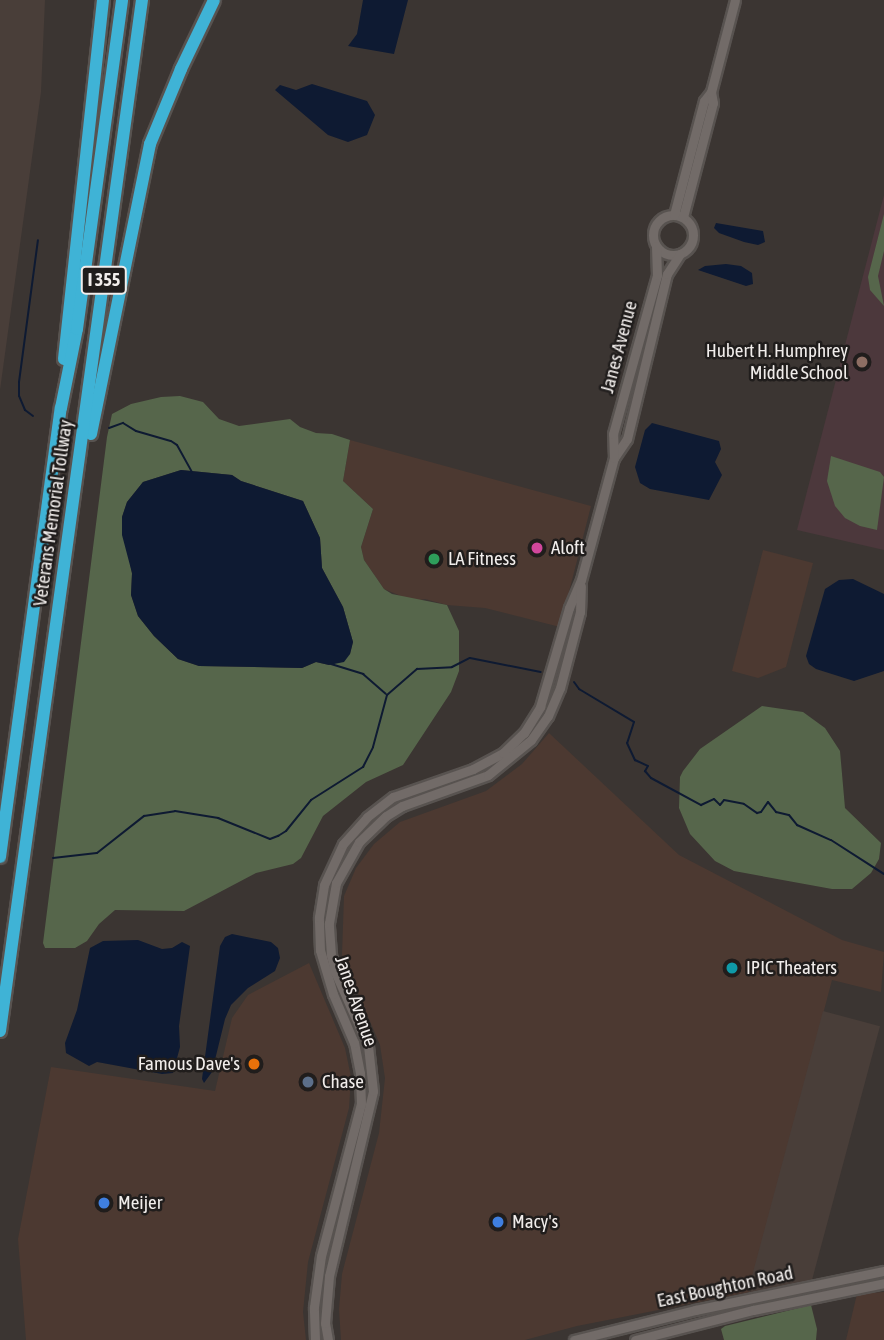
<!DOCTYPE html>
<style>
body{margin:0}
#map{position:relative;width:884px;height:1340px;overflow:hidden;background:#3b3532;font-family:"Asap Condensed",sans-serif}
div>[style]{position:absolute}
.commercial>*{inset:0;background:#4c3931}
.built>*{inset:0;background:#493e39;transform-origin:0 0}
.education>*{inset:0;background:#4c383c}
.green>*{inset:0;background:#56664b}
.water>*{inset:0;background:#0e1a32}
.stream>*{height:2px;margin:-1px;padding:0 1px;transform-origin:1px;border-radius:1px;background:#0e1a32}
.roads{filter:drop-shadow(2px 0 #585350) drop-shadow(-2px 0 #585350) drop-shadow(0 2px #585350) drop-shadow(0 -2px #585350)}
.secondary>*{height:9px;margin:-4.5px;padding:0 4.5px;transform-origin:4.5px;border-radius:4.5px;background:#726b68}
.secondary>.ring{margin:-4.5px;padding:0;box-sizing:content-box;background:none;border:9px solid #726b68;border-radius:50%}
.highway>*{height:12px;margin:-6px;padding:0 6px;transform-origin:6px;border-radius:6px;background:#3fb3d6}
.dots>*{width:19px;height:19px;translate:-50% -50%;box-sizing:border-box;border:4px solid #201d1c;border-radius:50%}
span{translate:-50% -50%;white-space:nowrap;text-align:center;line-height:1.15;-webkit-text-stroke:5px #201d1c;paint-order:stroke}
.shield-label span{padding:2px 5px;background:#201d1c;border:2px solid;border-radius:5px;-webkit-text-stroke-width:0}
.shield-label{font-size:18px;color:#f1edeb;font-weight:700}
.street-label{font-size:19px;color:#f1edeb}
.poi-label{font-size:19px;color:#f1edeb}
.right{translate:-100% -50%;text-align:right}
.left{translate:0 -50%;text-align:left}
</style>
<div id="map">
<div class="commercial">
<i style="clip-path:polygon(350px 440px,591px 506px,560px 627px,485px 608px,447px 605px,425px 599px,413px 601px,384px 589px,364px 560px,361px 547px,373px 509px,343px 481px)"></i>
<i style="clip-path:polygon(763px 550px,813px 563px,786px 667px,758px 678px,732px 671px)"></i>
<i style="clip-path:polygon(549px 733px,679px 855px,842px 940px,884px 952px,881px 992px,832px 980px,750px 1292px,577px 1326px,525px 1340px,341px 1340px,339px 1309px,342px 1274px,379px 1133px,385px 1078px,380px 1045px,342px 955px,344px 896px,356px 868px,374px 844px,400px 822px,486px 791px,522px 764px)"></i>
<i style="clip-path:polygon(309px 963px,345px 1048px,351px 1077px,349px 1108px,308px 1262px,303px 1312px,306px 1340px,26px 1340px,18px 1239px,51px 1067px,215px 1091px,232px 1018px,248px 995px)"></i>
<i style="clip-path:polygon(884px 1292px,884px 1340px,846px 1340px,857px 1294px)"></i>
</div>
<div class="built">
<i style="clip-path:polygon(0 0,45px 0,41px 92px,0 390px)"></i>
<i style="left:823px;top:1011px;width:59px;height:290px;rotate:15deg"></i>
</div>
<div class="education">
<i style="clip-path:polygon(884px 195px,884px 550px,797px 530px)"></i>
</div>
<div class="green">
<i style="clip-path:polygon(884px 214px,884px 251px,878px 276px,884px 306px,870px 290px,868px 277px)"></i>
<i style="clip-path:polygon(evenodd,180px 396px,203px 402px,219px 419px,239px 426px,290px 419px,300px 427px,316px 433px,332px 434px,350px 440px,343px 481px,373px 509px,361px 547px,364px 560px,384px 589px,392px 594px,447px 605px,459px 631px,459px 671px,451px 692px,403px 765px,366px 782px,323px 816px,301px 858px,293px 864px,256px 873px,184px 911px,115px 910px,99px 924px,87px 941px,75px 948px,45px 948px,43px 943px,107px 437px,112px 414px,131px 404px,161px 397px,180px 396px,181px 470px,232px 475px,241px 481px,303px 501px,320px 538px,322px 568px,343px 607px,353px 642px,350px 654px,329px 665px,316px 662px,302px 668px,199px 666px,178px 659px,154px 636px,138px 616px,131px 595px,132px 574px,122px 517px,127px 502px,143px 482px,181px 470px)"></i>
<i style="clip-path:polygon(831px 456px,880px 472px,884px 477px,877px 530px,860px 526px,845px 518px,835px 506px,827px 481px)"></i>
<i style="clip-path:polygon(762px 706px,803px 712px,825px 728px,840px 751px,845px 808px,881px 843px,879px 859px,871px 873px,852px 889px,832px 889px,734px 871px,715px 861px,690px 834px,679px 808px,680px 777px,683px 771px,700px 749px)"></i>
<i style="clip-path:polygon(811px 1305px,817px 1329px,816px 1340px,724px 1340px,721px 1329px,725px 1326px)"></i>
</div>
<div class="water">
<i style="clip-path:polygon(363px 0,408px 0,394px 54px,348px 46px,357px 34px)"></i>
<i style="clip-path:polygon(312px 84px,367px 101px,375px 115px,367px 135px,348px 142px,328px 135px,275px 90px,280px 85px,296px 90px)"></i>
<i style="clip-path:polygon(716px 223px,763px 231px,765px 242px,758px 245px,744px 242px,719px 233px,714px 228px)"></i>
<i style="clip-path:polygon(726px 264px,741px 266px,752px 273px,753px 284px,746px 286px,698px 270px,705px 266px)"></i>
<i style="clip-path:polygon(652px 423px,719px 441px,721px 449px,715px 462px,722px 475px,709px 500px,650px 489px,640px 483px,635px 467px,645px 430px)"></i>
<i style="clip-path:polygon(181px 470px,232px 475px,241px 481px,303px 501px,320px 538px,322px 568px,343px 607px,353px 642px,350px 654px,344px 662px,329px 665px,316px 662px,302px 668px,199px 666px,178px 659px,154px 636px,138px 616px,131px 595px,132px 573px,122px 535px,122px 517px,127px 502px,143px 482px)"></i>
<i style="clip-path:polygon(853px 579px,884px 594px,884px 671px,854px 681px,816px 669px,809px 664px,806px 656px,825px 589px,839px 580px)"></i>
<i style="clip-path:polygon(232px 934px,271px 942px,278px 948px,280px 958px,275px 971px,248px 988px,231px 1005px,225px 1019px,212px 1072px,204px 1083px,202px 1079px,220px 946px,225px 937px)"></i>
<i style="clip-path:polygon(138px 940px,162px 949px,172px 948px,182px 942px,190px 946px,179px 1026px,180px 1047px,173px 1073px,162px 1074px,97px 1062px,89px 1066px,66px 1053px,65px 1043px,77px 1010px,90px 948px,103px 941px)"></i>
</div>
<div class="stream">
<i style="left:33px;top:416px;width:10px;rotate:-143deg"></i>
<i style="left:25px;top:410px;width:15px;rotate:-113deg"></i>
<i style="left:19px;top:396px;width:14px;rotate:-90deg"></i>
<i style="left:19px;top:382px;width:143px;rotate:-82.4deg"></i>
<i style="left:109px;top:428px;width:15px;rotate:-20deg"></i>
<i style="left:123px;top:423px;width:15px;rotate:32deg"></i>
<i style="left:136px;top:431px;width:36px;rotate:16deg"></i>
<i style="left:171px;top:441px;width:7px;rotate:34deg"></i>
<i style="left:177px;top:445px;width:31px;rotate:61deg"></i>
<i style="left:331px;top:664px;width:34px;rotate:17deg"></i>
<i style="left:363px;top:674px;width:30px;rotate:41deg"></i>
<i style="left:574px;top:682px;width:9px;rotate:54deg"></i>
<i style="left:579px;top:689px;width:64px;rotate:31deg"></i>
<i style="left:634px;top:722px;width:22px;rotate:108deg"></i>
<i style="left:627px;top:743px;width:19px;rotate:65deg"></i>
<i style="left:635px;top:760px;width:14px;rotate:25deg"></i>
<i style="left:648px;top:766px;width:6px;rotate:121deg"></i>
<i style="left:645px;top:771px;width:9px;rotate:49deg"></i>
<i style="left:651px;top:778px;width:57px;rotate:28.4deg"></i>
<i style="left:701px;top:805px;width:14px;rotate:-25deg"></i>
<i style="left:714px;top:799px;width:8px;rotate:45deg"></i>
<i style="left:720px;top:805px;width:6px;rotate:-51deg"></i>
<i style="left:724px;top:800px;width:20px;rotate:11deg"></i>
<i style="left:744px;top:804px;width:16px;rotate:35deg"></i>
<i style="left:757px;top:813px;width:4px;rotate:-14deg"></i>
<i style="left:761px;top:812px;width:12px;rotate:-55deg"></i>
<i style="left:768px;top:802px;width:13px;rotate:51deg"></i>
<i style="left:776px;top:812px;width:13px;rotate:13deg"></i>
<i style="left:789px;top:815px;width:13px;rotate:51deg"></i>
<i style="left:797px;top:825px;width:37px;rotate:24deg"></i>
<i style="left:831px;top:840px;width:63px;rotate:32.7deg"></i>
<i style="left:53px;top:858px;width:44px;rotate:-6.5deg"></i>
<i style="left:97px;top:853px;width:60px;rotate:-38.2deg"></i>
<i style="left:144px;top:816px;width:31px;rotate:-9deg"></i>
<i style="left:175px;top:811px;width:44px;rotate:9.2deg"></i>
<i style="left:218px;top:818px;width:56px;rotate:22deg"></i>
<i style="left:270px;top:839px;width:9px;rotate:-21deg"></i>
<i style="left:278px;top:836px;width:9px;rotate:-32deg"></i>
<i style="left:286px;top:831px;width:40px;rotate:-51deg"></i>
<i style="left:311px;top:800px;width:62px;rotate:-32.4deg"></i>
<i style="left:363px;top:767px;width:22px;rotate:-63deg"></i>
<i style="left:373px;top:747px;width:54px;rotate:-74.9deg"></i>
<i style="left:387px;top:695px;width:40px;rotate:-41deg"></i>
<i style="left:417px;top:669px;width:35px;rotate:-3deg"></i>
<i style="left:452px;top:667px;width:20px;rotate:-27deg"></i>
<i style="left:470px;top:658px;width:72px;rotate:11.2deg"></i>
</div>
<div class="roads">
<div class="secondary">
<i class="ring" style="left:653px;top:215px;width:31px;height:31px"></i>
<i style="left:674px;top:215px;width:118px;rotate:-75.3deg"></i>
<i style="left:704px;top:101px;width:11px;rotate:-52deg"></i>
<i style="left:683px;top:217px;width:118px;rotate:-75.3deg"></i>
<i style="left:713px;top:103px;width:11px;rotate:-100deg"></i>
<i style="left:711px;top:92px;width:95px;rotate:-75.4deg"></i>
<i style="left:614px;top:458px;width:23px;rotate:-56deg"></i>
<i style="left:627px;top:439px;width:170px;rotate:-76.4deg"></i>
<i style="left:667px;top:274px;width:24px;rotate:-57deg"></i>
<i style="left:315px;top:1340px;width:33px;rotate:-92deg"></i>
<i style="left:314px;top:1307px;width:51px;rotate:-82.2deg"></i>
<i style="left:321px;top:1256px;width:157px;rotate:-75.3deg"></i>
<i style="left:361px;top:1104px;width:31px;rotate:-92deg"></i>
<i style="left:360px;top:1073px;width:31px;rotate:-101deg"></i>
<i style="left:354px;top:1043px;width:53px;rotate:-113.2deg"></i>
<i style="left:333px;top:994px;width:46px;rotate:-106.5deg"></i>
<i style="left:320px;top:950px;width:33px;rotate:-92deg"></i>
<i style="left:319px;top:917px;width:32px;rotate:-81deg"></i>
<i style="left:324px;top:885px;width:45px;rotate:-65.1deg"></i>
<i style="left:343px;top:844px;width:36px;rotate:-48deg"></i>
<i style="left:367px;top:817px;width:33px;rotate:-38deg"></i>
<i style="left:393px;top:797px;width:85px;rotate:-19.3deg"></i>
<i style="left:473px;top:769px;width:34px;rotate:-28deg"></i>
<i style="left:503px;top:753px;width:29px;rotate:-44deg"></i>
<i style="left:524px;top:733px;width:31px;rotate:-58deg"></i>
<i style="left:540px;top:707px;width:103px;rotate:-73.7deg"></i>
<i style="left:569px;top:608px;width:30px;rotate:-67deg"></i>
<i style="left:581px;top:580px;width:126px;rotate:-74.9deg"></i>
<i style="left:614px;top:458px;width:24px;rotate:-92deg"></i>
<i style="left:613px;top:434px;width:165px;rotate:-74.5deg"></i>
<i style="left:657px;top:275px;width:29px;rotate:-92deg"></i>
<i style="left:328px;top:1340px;width:17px;rotate:-100deg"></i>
<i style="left:325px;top:1323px;width:47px;rotate:-85.1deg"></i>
<i style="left:329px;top:1276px;width:190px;rotate:-76.6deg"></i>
<i style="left:373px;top:1091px;width:45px;rotate:-96.3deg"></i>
<i style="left:368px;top:1046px;width:81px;rotate:-114deg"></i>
<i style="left:335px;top:972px;width:17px;rotate:-103deg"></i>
<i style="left:331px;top:955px;width:32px;rotate:-94deg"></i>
<i style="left:329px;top:923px;width:41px;rotate:-80.1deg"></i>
<i style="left:336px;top:883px;width:47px;rotate:-60.7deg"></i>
<i style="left:359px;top:842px;width:37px;rotate:-44deg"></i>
<i style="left:386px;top:816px;width:19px;rotate:-32deg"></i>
<i style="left:402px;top:806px;width:91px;rotate:-19.8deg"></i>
<i style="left:488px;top:775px;width:55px;rotate:-39.1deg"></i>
<i style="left:531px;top:740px;width:29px;rotate:-55deg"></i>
<i style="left:548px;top:716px;width:30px;rotate:-67deg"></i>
<i style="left:560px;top:688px;width:79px;rotate:-75.3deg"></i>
<i style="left:580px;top:612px;width:26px;rotate:-88deg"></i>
<i style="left:574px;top:1340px;width:125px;rotate:-13.9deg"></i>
<i style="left:695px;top:1310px;width:193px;rotate:-11.7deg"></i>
<i style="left:635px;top:1340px;width:122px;rotate:-14.3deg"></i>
<i style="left:753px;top:1310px;width:134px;rotate:-11.6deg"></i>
</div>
<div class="highway">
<i style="left:64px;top:359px;width:361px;rotate:-83.8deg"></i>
<i style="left:91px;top:434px;width:296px;rotate:-78.5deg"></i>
<i style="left:150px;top:144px;width:81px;rotate:-67.5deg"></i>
<i style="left:181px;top:69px;width:76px;rotate:-64.4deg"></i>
<i style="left:0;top:857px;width:453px;rotate:-82.3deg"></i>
<i style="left:61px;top:408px;width:81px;rotate:-78.6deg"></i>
<i style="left:77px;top:329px;width:332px;rotate:-82.2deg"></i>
<i style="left:0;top:1031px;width:1041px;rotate:-82.16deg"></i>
</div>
</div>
<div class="dots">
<i style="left:862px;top:362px;background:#8d6e63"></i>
<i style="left:537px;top:548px;background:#d1479c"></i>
<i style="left:434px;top:559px;background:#2e9e5b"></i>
<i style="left:732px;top:968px;background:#0f9aa8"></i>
<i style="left:254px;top:1064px;background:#e8710a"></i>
<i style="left:308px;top:1082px;background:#5c6f8a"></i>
<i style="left:104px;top:1203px;background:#3f7fe0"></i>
<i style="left:498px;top:1222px;background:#3f7fe0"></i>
</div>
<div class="shield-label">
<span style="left:104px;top:280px">I 355</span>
</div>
<div class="street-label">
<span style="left:619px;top:347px;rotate:-75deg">Janes Avenue</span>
<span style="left:53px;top:513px;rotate:-82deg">Veterans Memorial Tollway</span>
<span style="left:356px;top:1001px;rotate:71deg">Janes Avenue</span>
<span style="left:725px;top:1287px;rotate:-12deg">East Boughton Road</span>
</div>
<div class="poi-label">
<span class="right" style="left:848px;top:362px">Hubert H. Humphrey<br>Middle School</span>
<span class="left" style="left:551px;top:548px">Aloft</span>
<span class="left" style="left:448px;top:559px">LA Fitness</span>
<span class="left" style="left:746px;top:968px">IPIC Theaters</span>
<span class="right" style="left:240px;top:1064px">Famous Dave's</span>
<span class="left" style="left:322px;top:1082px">Chase</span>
<span class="left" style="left:118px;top:1203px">Meijer</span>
<span class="left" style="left:512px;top:1222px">Macy's</span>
</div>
</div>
